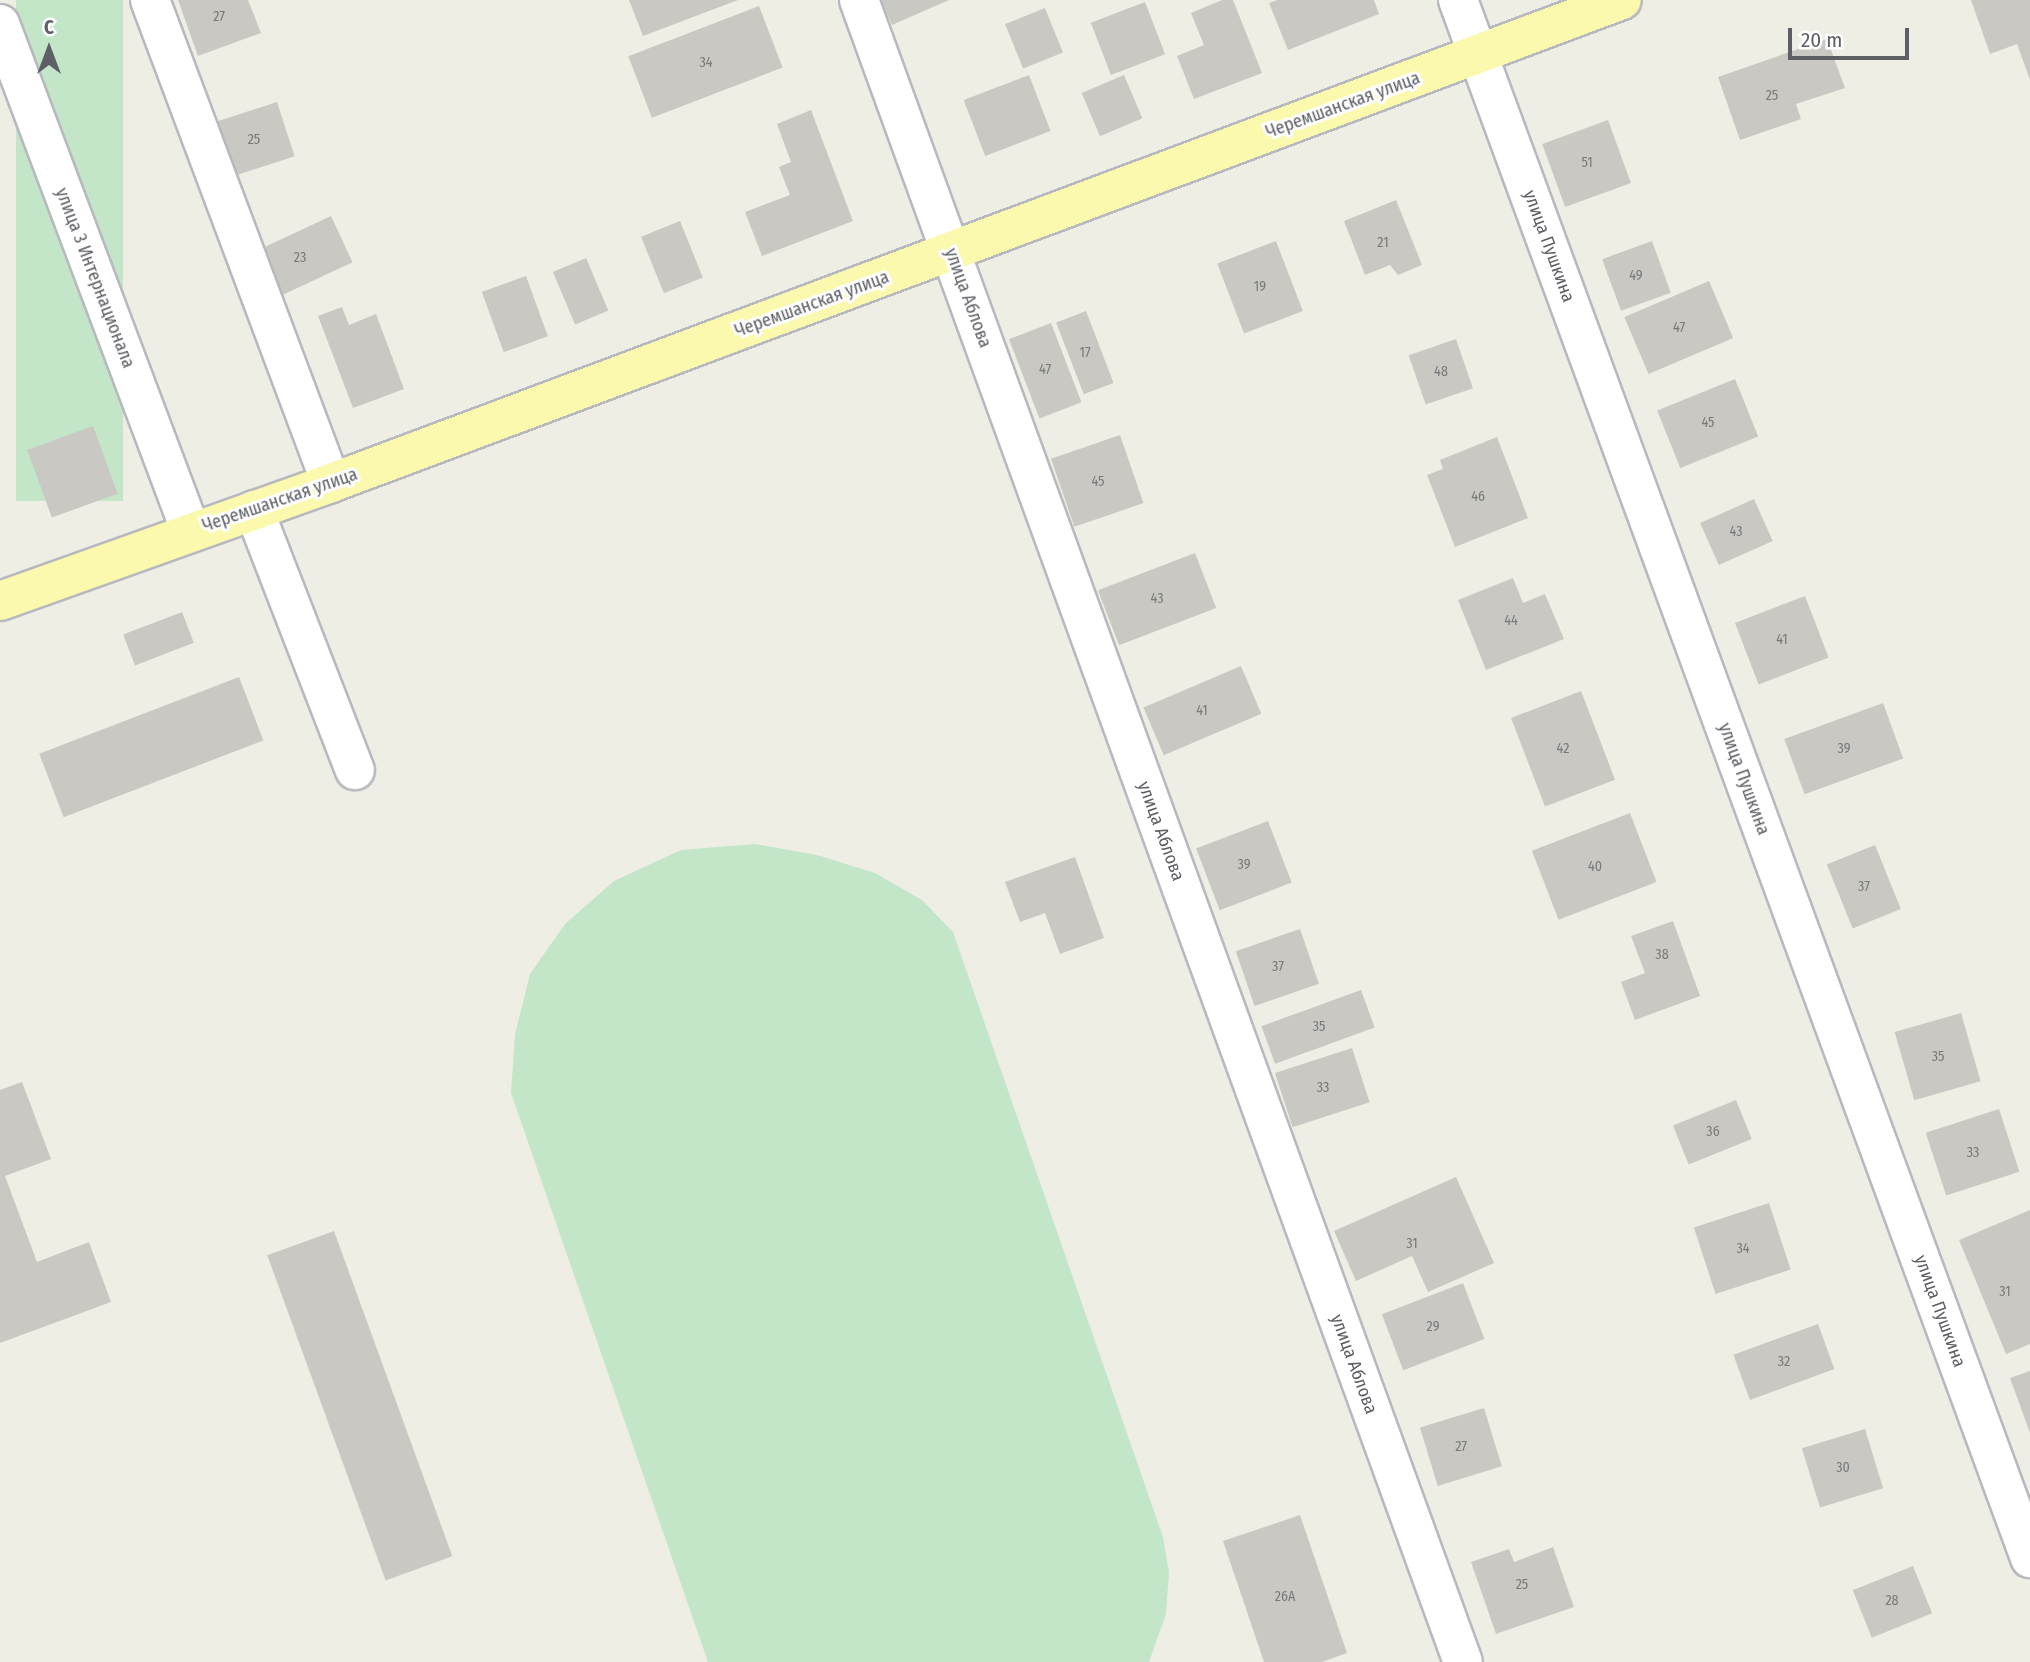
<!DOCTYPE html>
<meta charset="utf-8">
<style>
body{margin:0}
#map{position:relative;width:2030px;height:1662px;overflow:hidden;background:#efeee5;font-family:"Fira Sans Condensed",sans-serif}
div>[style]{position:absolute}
.green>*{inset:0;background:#c3e5c8;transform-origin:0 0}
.building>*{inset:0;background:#cac8c2;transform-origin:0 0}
.roads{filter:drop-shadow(2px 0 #b7b9be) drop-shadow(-2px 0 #b7b9be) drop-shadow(0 2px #b7b9be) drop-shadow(0 -2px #b7b9be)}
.minor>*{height:38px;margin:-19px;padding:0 19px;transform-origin:19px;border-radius:19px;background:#fff}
.major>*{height:38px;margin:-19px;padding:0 19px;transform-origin:19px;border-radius:19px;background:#fbf9ae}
span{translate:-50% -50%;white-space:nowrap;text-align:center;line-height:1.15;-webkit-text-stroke:6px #fff;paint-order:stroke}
.number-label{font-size:14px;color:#78797c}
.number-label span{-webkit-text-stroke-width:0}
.street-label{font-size:18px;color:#5d5f65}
.north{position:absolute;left:14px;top:14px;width:70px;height:70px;-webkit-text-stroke:5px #fff;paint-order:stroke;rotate:0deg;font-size:19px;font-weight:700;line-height:28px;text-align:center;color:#5d5f65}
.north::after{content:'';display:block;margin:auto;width:24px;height:32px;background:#5d5f65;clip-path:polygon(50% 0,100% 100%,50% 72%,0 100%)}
.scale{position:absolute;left:1788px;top:28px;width:121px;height:32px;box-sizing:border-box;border:4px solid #5d5f65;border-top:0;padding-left:9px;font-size:21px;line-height:24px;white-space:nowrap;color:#5d5f65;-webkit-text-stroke:5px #fff;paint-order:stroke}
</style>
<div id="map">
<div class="green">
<i style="left:16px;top:0;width:107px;height:501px"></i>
<i style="clip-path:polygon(755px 844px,817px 855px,875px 873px,922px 900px,953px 932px,1163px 1537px,1169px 1572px,1166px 1614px,1149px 1662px,708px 1662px,511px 1093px,515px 1034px,530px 974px,565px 924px,614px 881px,681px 850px)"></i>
</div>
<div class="building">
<i style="clip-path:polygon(178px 0,248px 0,261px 33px,198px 56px)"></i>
<i style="clip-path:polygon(629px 0,738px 0,643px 36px)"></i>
<i style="clip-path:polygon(881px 0,949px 0,892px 25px)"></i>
<i style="clip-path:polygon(1222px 0,1233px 0,1262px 73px,1194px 99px,1177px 56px,1204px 45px,1191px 13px)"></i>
<i style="clip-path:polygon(1277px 0,1374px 0,1379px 14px,1288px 50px,1269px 3px)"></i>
<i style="clip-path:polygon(1971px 0,2030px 0,2030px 80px,2017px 44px,1990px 54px)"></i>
<i style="left:1145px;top:2px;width:56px;height:58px;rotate:69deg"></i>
<i style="left:759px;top:6px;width:66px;height:140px;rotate:69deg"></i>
<i style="left:1045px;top:8px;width:48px;height:43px;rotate:68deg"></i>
<i style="clip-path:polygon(1827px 39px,1845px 88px,1796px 104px,1801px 119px,1740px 140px,1718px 77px)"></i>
<i style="left:1029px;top:75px;width:60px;height:70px;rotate:69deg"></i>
<i style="left:1124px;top:75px;width:47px;height:46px;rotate:67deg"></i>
<i style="left:277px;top:102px;width:57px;height:69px;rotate:72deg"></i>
<i style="clip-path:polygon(811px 110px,853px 221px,762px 256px,745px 212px,790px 195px,779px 167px,791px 162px,777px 124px)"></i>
<i style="left:1608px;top:120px;width:67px;height:70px;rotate:70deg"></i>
<i style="clip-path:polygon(1396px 200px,1422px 265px,1398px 275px,1390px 265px,1365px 275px,1344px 221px)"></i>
<i style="left:331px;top:216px;width:51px;height:91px;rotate:65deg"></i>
<i style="left:680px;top:221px;width:61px;height:42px;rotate:68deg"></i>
<i style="left:1276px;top:241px;width:75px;height:63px;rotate:69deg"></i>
<i style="left:1652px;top:241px;width:55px;height:53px;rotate:70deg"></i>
<i style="left:586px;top:258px;width:57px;height:36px;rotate:67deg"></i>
<i style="left:526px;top:276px;width:64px;height:47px;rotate:70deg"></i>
<i style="left:1709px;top:281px;width:62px;height:92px;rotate:67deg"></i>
<i style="clip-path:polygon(342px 307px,349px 325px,376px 314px,404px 389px,353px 408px,318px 316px)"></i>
<i style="left:1086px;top:311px;width:77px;height:32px;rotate:69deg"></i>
<i style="left:1051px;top:323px;width:85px;height:45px;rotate:69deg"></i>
<i style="left:1456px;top:339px;width:52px;height:50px;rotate:71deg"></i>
<i style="left:1735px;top:379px;width:62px;height:84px;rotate:68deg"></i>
<i style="left:93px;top:426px;width:72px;height:70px;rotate:70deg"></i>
<i style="left:1120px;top:435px;width:72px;height:73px;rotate:71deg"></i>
<i style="clip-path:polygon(1497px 437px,1528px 518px,1455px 547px,1427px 475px,1443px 469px,1440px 460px)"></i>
<i style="left:1754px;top:499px;width:46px;height:59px;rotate:66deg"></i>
<i style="left:1195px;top:553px;width:59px;height:104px;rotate:69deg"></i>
<i style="clip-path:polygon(1513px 578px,1523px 603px,1545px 594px,1564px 639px,1486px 670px,1458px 600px)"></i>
<i style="left:1805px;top:596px;width:66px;height:75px;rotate:69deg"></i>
<i style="left:182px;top:612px;width:33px;height:63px;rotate:69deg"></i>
<i style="left:1241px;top:666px;width:52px;height:106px;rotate:67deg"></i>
<i style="left:239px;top:677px;width:68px;height:214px;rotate:69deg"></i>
<i style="left:1581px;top:691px;width:95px;height:75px;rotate:69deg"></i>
<i style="left:1883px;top:703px;width:59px;height:105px;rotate:70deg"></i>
<i style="left:1630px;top:813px;width:74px;height:105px;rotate:69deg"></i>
<i style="left:1268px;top:821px;width:66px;height:77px;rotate:69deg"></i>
<i style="left:1875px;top:845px;width:69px;height:52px;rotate:68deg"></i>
<i style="clip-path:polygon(1075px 857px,1104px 938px,1060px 954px,1045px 913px,1020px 922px,1005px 882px)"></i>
<i style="clip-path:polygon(1673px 921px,1700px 996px,1635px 1020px,1621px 982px,1645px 973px,1631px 936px)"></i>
<i style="left:1300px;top:929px;width:58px;height:68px;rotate:71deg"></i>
<i style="left:1361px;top:990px;width:40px;height:106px;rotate:70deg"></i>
<i style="left:1961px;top:1013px;width:71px;height:69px;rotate:74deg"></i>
<i style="left:1352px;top:1048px;width:57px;height:81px;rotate:72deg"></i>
<i style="clip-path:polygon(22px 1082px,51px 1159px,5px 1176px,37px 1262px,89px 1242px,111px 1302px,0 1343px,0 1090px)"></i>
<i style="left:1736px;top:1100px;width:42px;height:68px;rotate:68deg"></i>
<i style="left:1999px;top:1109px;width:66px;height:77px;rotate:72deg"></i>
<i style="clip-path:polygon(1456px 1177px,1494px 1263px,1428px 1292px,1412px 1256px,1356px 1281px,1334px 1231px)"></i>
<i style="left:1769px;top:1203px;width:70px;height:79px;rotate:72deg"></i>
<i style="clip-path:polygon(2030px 1210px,2030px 1344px,2006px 1354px,1959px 1240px)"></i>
<i style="left:334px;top:1231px;width:346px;height:71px;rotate:70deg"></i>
<i style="left:1463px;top:1283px;width:60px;height:87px;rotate:69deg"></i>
<i style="left:1818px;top:1324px;width:48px;height:90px;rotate:70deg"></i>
<i style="clip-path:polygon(2030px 1371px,2030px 1433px,2010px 1378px)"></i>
<i style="left:1484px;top:1408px;width:61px;height:67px;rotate:73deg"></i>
<i style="left:1865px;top:1429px;width:62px;height:66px;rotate:73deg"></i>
<i style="clip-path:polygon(1300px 1515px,1347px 1653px,1322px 1662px,1264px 1662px,1223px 1541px)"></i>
<i style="clip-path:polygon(1553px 1547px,1574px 1607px,1496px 1634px,1471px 1562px,1509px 1549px,1514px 1562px)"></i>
<i style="left:1913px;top:1566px;width:51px;height:65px;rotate:68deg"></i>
</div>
<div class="roads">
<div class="minor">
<i style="left:150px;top:0;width:516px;rotate:69.46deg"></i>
<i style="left:859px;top:0;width:1768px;rotate:70.03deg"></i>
<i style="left:1458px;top:0;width:1660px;rotate:69.84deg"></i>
<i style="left:0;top:24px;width:543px;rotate:69.39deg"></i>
<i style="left:254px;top:510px;width:279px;rotate:68.8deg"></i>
</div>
<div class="major">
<i style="left:0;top:601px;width:351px;rotate:-19.6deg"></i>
<i style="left:331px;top:483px;width:1378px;rotate:-20.51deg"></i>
</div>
</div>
<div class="number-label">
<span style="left:219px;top:17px">27</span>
<span style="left:706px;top:63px">34</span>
<span style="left:1772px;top:96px">25</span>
<span style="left:254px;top:140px">25</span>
<span style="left:1587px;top:163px">51</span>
<span style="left:1383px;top:243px">21</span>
<span style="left:300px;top:258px">23</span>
<span style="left:1636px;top:276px">49</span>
<span style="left:1260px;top:287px">19</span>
<span style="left:1679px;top:328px">47</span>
<span style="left:1085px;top:353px">17</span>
<span style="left:1045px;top:370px">47</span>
<span style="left:1441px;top:372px">48</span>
<span style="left:1708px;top:423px">45</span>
<span style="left:1098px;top:482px">45</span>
<span style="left:1478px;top:497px">46</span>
<span style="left:1736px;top:532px">43</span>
<span style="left:1157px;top:599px">43</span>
<span style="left:1511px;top:621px">44</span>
<span style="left:1782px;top:640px">41</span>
<span style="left:1202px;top:711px">41</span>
<span style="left:1563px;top:749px">42</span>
<span style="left:1844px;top:749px">39</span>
<span style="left:1244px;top:865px">39</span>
<span style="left:1595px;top:867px">40</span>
<span style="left:1864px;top:887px">37</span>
<span style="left:1662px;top:955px">38</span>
<span style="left:1278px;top:967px">37</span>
<span style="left:1319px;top:1027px">35</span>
<span style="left:1938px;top:1057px">35</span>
<span style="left:1323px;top:1088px">33</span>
<span style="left:1713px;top:1132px">36</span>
<span style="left:1973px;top:1153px">33</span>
<span style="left:1412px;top:1244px">31</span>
<span style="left:1743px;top:1249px">34</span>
<span style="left:2005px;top:1292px">31</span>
<span style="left:1433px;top:1327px">29</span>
<span style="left:1784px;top:1362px">32</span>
<span style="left:1461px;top:1447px">27</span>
<span style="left:1843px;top:1468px">30</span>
<span style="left:1522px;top:1585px">25</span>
<span style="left:1285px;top:1597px">26А</span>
<span style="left:1892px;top:1601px">28</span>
</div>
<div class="street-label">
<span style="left:1343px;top:105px;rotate:-20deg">Черемшанская улица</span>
<span style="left:1549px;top:246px;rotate:70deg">улица Пушкина</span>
<span style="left:95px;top:278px;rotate:69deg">улица 3 Интернационала</span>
<span style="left:968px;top:298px;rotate:70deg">улица Аблова</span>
<span style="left:812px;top:304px;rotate:-20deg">Черемшанская улица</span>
<span style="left:280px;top:500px;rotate:-19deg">Черемшанская улица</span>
<span style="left:1744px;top:779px;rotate:70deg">улица Пушкина</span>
<span style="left:1161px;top:831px;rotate:70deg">улица Аблова</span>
<span style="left:1940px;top:1311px;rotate:70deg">улица Пушкина</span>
<span style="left:1354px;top:1364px;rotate:70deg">улица Аблова</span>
</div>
<div class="north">С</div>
<div class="scale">20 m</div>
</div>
